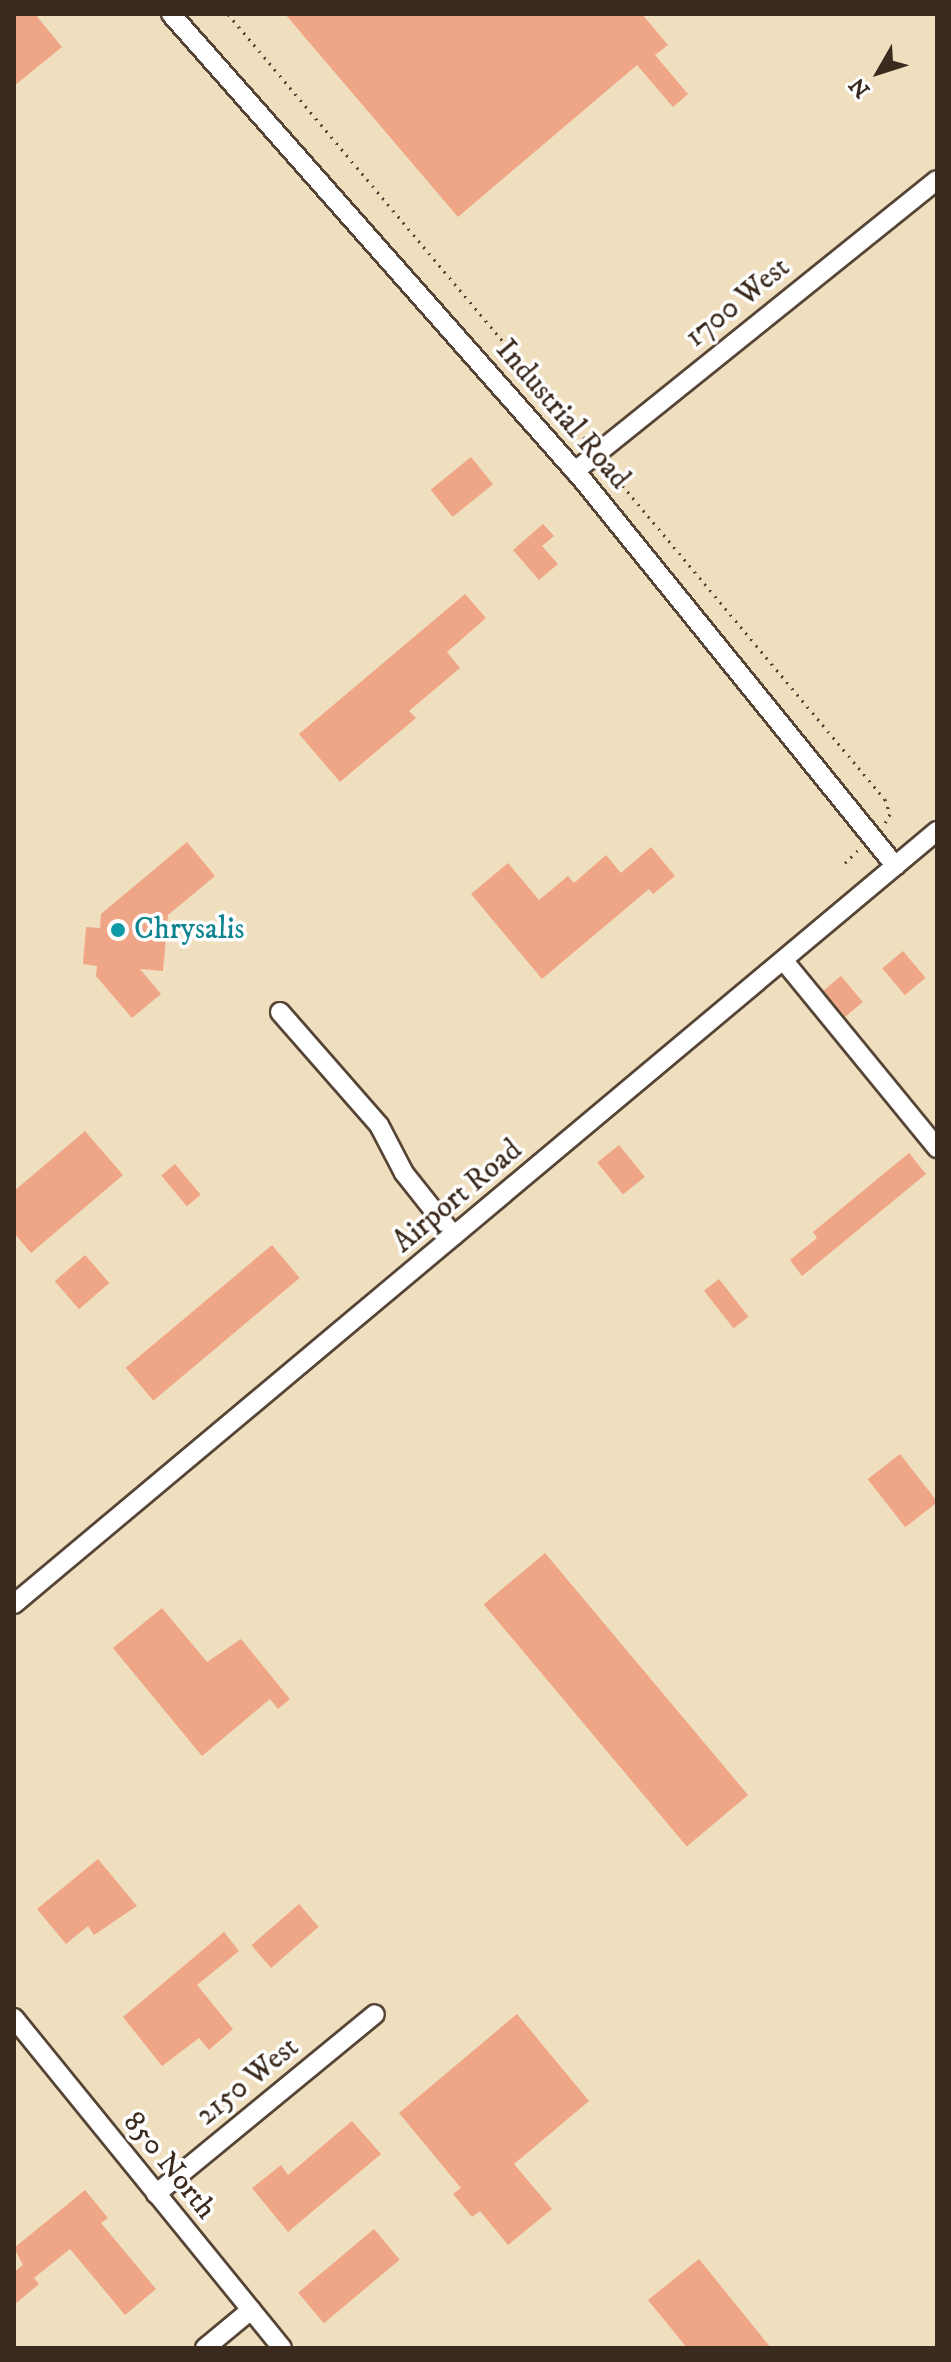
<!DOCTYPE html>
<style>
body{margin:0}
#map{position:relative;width:951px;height:2362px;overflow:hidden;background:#f0dfbf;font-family:"IM FELL DW Pica",serif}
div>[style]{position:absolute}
.building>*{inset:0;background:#efa687;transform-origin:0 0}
.path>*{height:3px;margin-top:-1.5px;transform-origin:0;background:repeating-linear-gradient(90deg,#564536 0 2px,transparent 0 8px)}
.roads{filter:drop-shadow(2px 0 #564536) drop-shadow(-2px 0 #564536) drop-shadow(0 2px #564536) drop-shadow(0 -2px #564536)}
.minor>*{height:18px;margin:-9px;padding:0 9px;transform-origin:9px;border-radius:9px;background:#fff}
.dots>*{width:22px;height:22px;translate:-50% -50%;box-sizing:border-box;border:4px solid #fff;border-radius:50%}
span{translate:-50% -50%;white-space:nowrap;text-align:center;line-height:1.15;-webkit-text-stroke:7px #fff;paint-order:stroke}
.street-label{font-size:30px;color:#3b2a1e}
.culture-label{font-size:30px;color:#0d838f}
.left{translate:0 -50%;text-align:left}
.frame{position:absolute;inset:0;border:16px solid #3b2a1e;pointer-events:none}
.north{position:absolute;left:839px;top:32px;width:80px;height:80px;-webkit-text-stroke:6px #fff;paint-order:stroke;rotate:231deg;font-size:22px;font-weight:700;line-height:32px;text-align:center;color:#3b2a1e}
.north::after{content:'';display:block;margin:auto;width:28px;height:36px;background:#3b2a1e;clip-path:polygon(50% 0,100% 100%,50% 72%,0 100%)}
</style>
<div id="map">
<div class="building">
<i style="clip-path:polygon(14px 14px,35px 14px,62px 47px,14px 86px)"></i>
<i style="clip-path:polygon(285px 14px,642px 14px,668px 45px,655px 55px,688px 94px,673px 107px,637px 65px,458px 217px)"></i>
<i style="left:471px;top:457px;width:35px;height:52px;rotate:51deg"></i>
<i style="clip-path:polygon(543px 524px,554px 536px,542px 546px,558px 564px,539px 580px,513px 550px)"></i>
<i style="clip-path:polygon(465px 594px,486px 618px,447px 652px,460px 668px,409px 711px,416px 718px,340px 782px,299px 734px)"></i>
<i style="clip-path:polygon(187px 842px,215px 876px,168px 915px,163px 971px,140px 969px,161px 994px,132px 1018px,96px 976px,97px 966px,83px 964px,86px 927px,100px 928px,101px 914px)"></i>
<i style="clip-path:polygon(651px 847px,675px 876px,653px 894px,649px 889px,542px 979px,471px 894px,508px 863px,539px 900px,568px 876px,574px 883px,606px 855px,621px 873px)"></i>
<i style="left:903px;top:951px;width:35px;height:27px;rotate:50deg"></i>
<i style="left:841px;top:976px;width:34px;height:23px;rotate:50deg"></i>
<i style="clip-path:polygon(85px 1131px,123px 1175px,31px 1253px,14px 1233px,14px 1191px)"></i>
<i style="left:619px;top:1145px;width:41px;height:28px;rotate:51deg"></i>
<i style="clip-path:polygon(909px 1153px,926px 1174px,802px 1276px,790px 1260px,817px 1238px,813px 1232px)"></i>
<i style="left:175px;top:1164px;width:40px;height:18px;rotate:50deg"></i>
<i style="left:272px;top:1245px;width:43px;height:191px;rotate:50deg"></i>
<i style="left:85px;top:1255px;width:37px;height:40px;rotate:49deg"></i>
<i style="left:719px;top:1279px;width:48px;height:19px;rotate:52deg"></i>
<i style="left:900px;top:1454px;width:61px;height:41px;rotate:52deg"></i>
<i style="left:545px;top:1553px;width:316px;height:80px;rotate:50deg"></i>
<i style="clip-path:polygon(162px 1608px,207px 1662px,241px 1639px,290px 1699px,278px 1709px,270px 1699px,202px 1756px,113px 1648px)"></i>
<i style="clip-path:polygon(98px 1859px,137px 1906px,94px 1935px,88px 1926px,66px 1944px,37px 1909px)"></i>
<i style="left:299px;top:1904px;width:30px;height:63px;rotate:49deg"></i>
<i style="clip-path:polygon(224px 1932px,239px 1951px,197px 1985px,233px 2029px,209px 2050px,199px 2038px,162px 2066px,123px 2017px)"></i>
<i style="clip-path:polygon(517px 2014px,589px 2101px,514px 2164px,552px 2209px,508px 2245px,480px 2211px,472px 2217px,453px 2194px,461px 2188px,399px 2113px)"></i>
<i style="clip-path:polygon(352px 2121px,381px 2154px,288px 2232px,252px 2188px,281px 2165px,288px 2175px)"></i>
<i style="clip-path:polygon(85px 2190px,108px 2218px,101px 2223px,156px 2289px,125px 2315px,70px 2249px,34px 2278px,39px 2284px,14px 2305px,14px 2272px,23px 2265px,14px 2248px)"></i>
<i style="left:374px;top:2229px;width:40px;height:99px;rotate:50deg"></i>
<i style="clip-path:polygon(699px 2259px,771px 2348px,687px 2348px,648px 2300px)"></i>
</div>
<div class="path">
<i style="left:228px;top:14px;width:555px;rotate:49.97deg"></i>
<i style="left:607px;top:467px;width:433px;rotate:50.1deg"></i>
<i style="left:885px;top:799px;width:16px;rotate:72deg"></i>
<i style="left:890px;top:814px;width:10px;rotate:119deg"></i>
<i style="left:845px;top:863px;width:21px;rotate:-45deg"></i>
</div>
<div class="roads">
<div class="minor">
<i style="left:171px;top:14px;width:621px;rotate:48.53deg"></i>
<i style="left:582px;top:479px;width:498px;rotate:51deg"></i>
<i style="left:575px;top:471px;width:464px;rotate:-38.8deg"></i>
<i style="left:784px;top:961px;width:242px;rotate:50.7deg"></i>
<i style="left:280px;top:1012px;width:150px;rotate:48.8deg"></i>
<i style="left:379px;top:1125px;width:54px;rotate:62.5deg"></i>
<i style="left:404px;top:1173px;width:80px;rotate:51.6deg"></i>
<i style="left:14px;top:1604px;width:1204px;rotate:-39.95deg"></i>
<i style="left:14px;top:2018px;width:425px;rotate:50.9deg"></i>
<i style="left:156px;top:2194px;width:283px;rotate:-39.4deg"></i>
<i style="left:205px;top:2348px;width:60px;rotate:-39.6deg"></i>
</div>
</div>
<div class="dots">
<i style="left:118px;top:930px;background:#0f9aa8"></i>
</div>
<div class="street-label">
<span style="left:738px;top:303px;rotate:-39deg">1700 West</span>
<span style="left:562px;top:415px;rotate:49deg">Industrial Road</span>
<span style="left:458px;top:1197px;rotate:-40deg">Airport Road</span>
<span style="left:248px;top:2082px;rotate:-39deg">2150 West</span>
<span style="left:169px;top:2166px;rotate:51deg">850 North</span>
</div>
<div class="culture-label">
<span class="left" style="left:134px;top:930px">Chrysalis</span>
</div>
<div class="frame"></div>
<div class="north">N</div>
</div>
